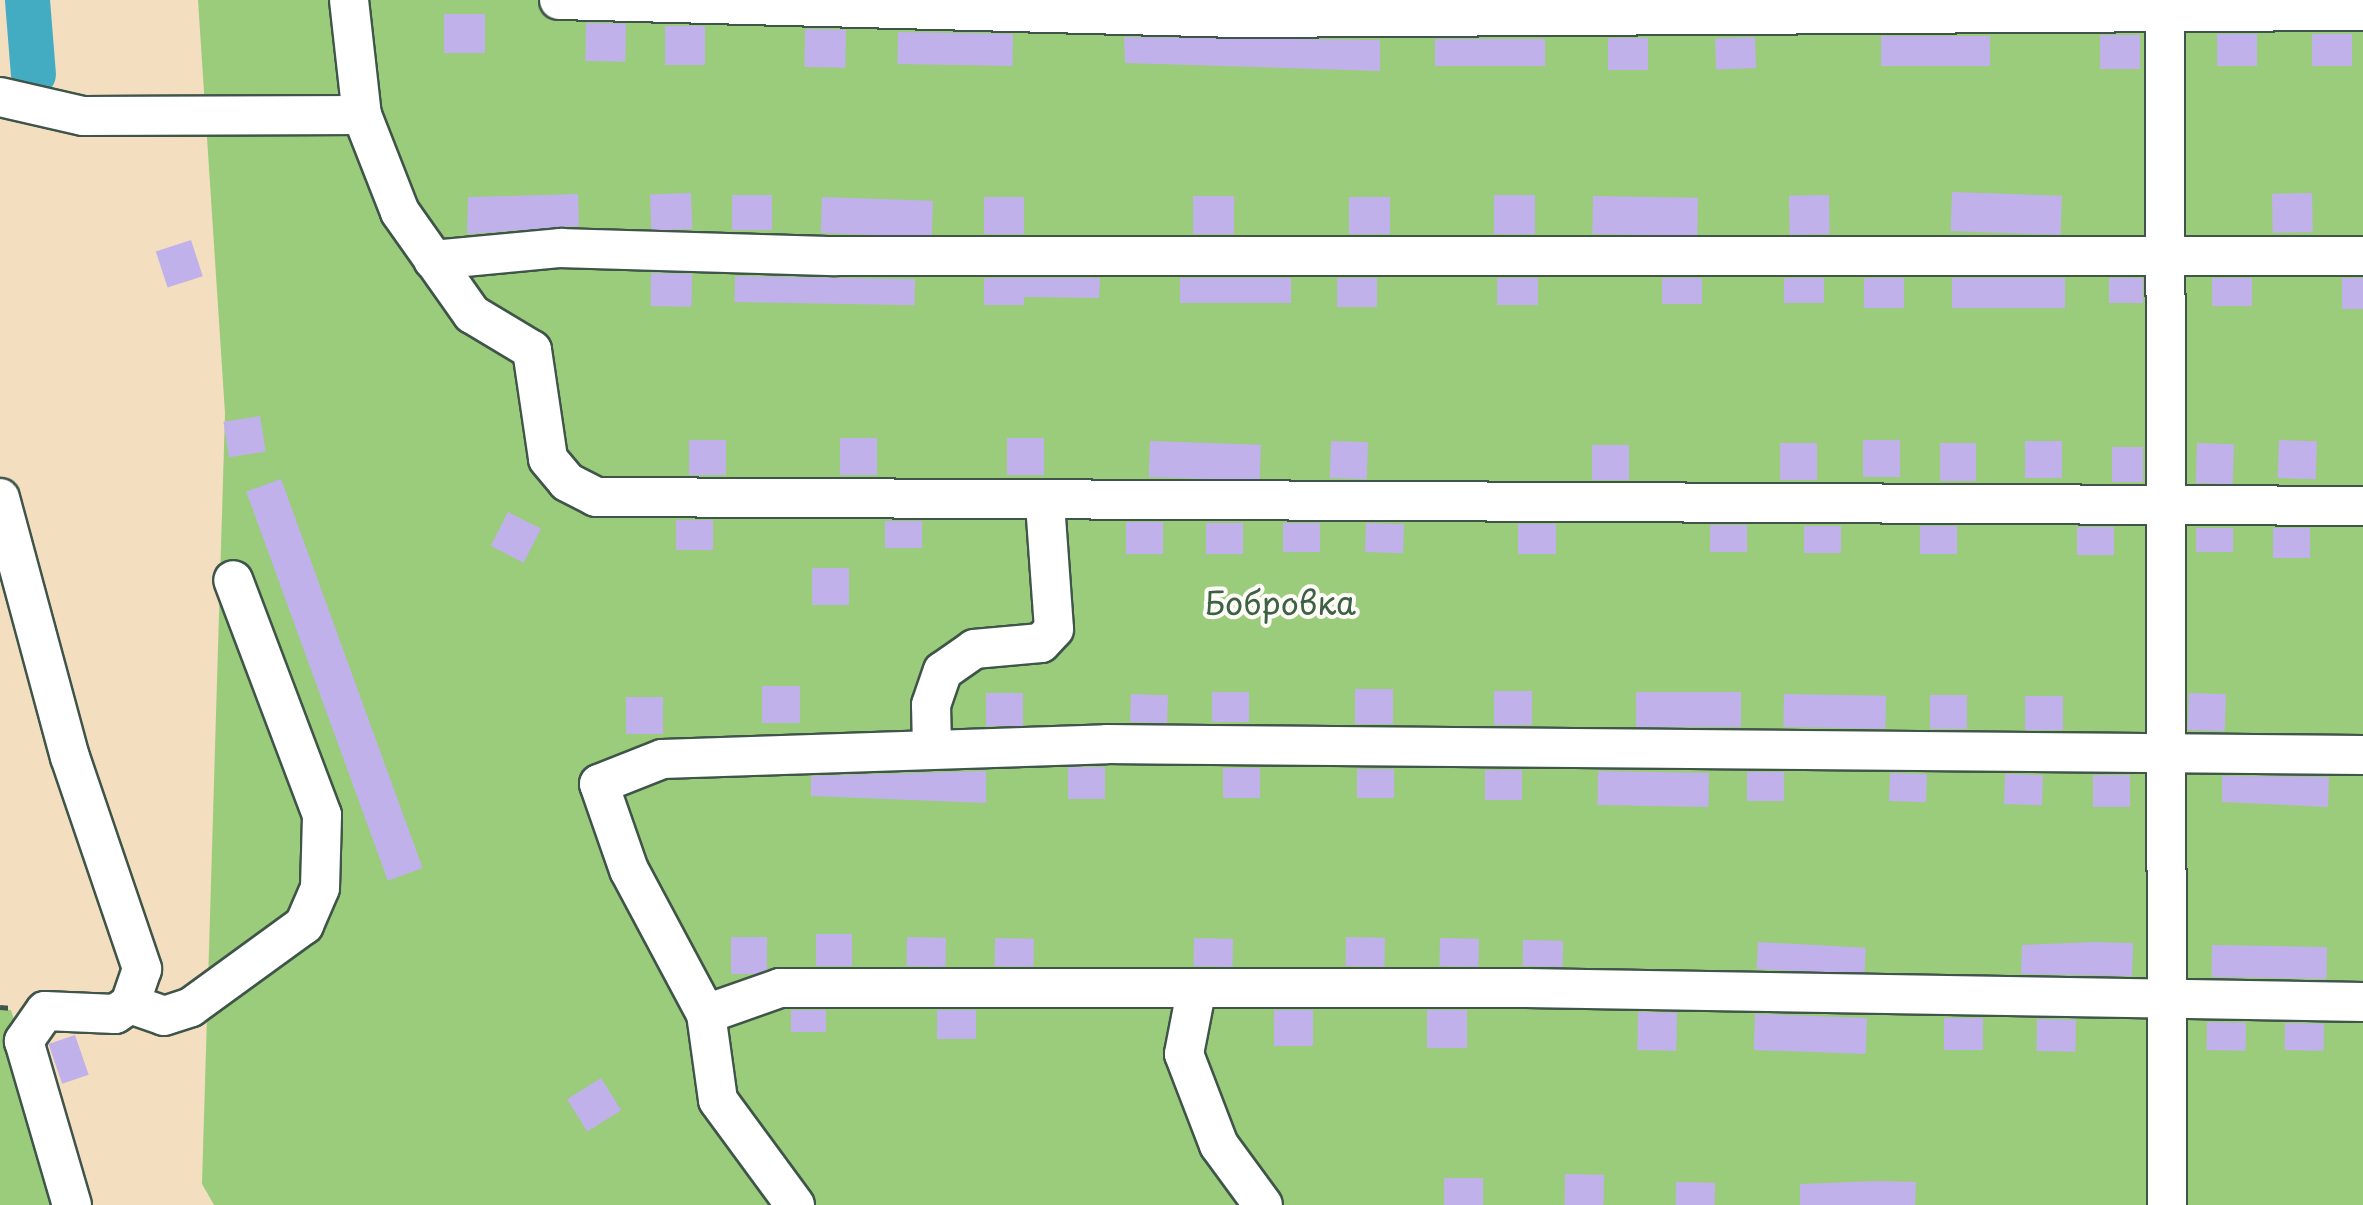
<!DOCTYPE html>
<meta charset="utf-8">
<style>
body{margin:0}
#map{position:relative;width:2363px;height:1205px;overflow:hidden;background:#f3dec0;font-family:"Playpen Sans",sans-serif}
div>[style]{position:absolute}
.green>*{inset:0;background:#9bcc7b}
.river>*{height:45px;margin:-22.5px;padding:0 22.5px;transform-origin:22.5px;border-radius:22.5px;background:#43acc3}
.building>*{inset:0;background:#c0b1ea;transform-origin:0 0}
.path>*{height:5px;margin-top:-2.5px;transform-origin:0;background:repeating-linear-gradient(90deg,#3f5549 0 8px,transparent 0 16px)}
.roads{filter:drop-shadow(2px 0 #3f5549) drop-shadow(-2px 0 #3f5549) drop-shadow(0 2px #3f5549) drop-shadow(0 -2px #3f5549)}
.minor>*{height:38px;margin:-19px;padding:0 19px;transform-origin:19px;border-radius:19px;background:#fff}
span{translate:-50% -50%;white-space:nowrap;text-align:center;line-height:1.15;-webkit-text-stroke:8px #fdfcf7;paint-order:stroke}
.park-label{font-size:32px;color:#3e6146}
</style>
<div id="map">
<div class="green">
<i style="clip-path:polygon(198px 0,2363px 0,2363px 1205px,214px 1205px,202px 1184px,225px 413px)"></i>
<i style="clip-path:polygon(0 1009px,11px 1010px,70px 1205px,0 1205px)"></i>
</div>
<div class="river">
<i style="left:27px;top:0;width:74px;rotate:85.4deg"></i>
</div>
<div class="building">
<i style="left:485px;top:14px;width:39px;height:41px;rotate:90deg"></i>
<i style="left:586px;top:23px;width:40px;height:38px;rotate:1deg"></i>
<i style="left:665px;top:26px;width:40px;height:39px"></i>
<i style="left:805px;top:29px;width:41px;height:38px;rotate:1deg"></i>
<i style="left:898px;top:32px;width:115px;height:32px;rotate:1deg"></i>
<i style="left:2217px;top:34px;width:40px;height:32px"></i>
<i style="left:2312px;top:34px;width:40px;height:32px"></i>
<i style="left:2100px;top:35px;width:40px;height:34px"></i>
<i style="left:1881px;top:36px;width:109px;height:30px"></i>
<i style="clip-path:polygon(1124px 37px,1380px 40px,1380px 71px,1125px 63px)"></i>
<i style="left:1755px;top:37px;width:31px;height:40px;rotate:88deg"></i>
<i style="left:1608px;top:38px;width:40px;height:32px"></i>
<i style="left:1435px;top:39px;width:110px;height:27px"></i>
<i style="left:1952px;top:192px;width:110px;height:39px;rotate:2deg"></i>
<i style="left:691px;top:193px;width:36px;height:41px;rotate:88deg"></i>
<i style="left:2312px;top:193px;width:39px;height:40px;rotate:89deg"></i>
<i style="clip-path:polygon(578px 194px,579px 226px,467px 234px,468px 197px)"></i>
<i style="left:732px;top:195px;width:40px;height:35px"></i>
<i style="left:1535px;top:195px;width:39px;height:41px;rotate:90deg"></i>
<i style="left:1829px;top:195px;width:39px;height:40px;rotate:89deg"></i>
<i style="left:1193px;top:196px;width:41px;height:38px"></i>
<i style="left:1593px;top:196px;width:105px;height:38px;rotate:1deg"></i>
<i style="left:822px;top:197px;width:111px;height:36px;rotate:2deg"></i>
<i style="left:984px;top:197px;width:40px;height:37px"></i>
<i style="left:1349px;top:197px;width:41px;height:37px"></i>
<i style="left:191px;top:240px;width:38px;height:37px;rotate:72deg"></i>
<i style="left:651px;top:273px;width:41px;height:33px;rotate:1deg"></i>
<i style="left:735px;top:276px;width:180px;height:26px;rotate:1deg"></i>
<i style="clip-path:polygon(984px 278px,1100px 278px,1099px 298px,1024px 297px,1024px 305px,984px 305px)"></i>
<i style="left:1180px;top:278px;width:111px;height:25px"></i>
<i style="left:1337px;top:278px;width:40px;height:29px"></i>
<i style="left:1497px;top:278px;width:41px;height:27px"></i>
<i style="left:1662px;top:278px;width:40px;height:26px"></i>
<i style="left:1784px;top:278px;width:40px;height:25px"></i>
<i style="left:1864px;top:278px;width:40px;height:30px"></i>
<i style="left:1952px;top:278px;width:113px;height:30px"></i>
<i style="left:2109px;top:278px;width:34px;height:25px"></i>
<i style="left:2212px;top:278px;width:40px;height:28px"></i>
<i style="left:2342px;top:278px;width:21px;height:31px"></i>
<i style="left:260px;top:416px;width:36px;height:37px;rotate:81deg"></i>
<i style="left:840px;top:438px;width:37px;height:37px"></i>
<i style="left:1007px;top:438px;width:37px;height:37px"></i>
<i style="left:689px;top:440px;width:37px;height:35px"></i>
<i style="left:1863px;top:440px;width:37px;height:37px"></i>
<i style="left:2279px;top:440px;width:38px;height:38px;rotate:2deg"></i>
<i style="left:1150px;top:441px;width:111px;height:36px;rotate:2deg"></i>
<i style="left:1331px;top:441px;width:37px;height:37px;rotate:2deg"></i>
<i style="left:2025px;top:441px;width:37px;height:37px"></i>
<i style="left:1780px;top:443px;width:37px;height:37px"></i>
<i style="left:1940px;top:443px;width:36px;height:38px"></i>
<i style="left:2197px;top:443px;width:37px;height:40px;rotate:2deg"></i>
<i style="left:1592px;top:445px;width:37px;height:35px"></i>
<i style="left:2112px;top:447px;width:31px;height:35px"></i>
<i style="left:281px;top:479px;width:414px;height:37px;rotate:70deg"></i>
<i style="left:508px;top:512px;width:37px;height:38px;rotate:27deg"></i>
<i style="left:676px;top:520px;width:37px;height:30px"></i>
<i style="left:885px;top:521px;width:37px;height:27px"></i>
<i style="left:1126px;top:522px;width:37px;height:32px"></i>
<i style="left:1206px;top:523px;width:37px;height:31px"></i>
<i style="left:1283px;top:523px;width:37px;height:29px"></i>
<i style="left:1366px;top:523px;width:38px;height:29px;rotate:2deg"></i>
<i style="left:1518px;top:524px;width:38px;height:30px"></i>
<i style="left:1710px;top:525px;width:37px;height:27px"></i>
<i style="left:1804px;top:526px;width:37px;height:27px"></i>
<i style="left:1920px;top:526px;width:37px;height:28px"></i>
<i style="left:2077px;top:527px;width:37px;height:28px"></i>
<i style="left:2196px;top:528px;width:37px;height:24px"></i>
<i style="left:2273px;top:528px;width:37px;height:30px"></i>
<i style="left:812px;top:568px;width:37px;height:37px"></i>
<i style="left:762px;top:686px;width:38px;height:37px"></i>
<i style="left:1355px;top:689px;width:38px;height:35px"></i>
<i style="left:1494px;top:691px;width:38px;height:34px"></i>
<i style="left:1212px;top:692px;width:37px;height:30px"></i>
<i style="left:1741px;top:692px;width:35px;height:105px;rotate:90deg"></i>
<i style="left:986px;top:693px;width:37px;height:33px"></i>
<i style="left:2189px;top:693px;width:37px;height:37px;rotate:2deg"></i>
<i style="left:1131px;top:694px;width:37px;height:28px;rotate:2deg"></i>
<i style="left:1784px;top:694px;width:102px;height:33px;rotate:1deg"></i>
<i style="left:1930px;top:695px;width:37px;height:34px"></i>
<i style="left:2025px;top:696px;width:38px;height:34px"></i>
<i style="left:626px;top:697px;width:37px;height:37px"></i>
<i style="left:1105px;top:767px;width:32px;height:37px;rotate:90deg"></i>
<i style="left:1223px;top:768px;width:37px;height:30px"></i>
<i style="left:1357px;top:769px;width:37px;height:29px"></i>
<i style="left:1485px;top:770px;width:37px;height:30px"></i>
<i style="clip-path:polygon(986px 771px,986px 803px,811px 796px,811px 776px)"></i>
<i style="left:1598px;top:771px;width:111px;height:34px;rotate:1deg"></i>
<i style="left:1747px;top:772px;width:37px;height:29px"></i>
<i style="left:1890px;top:773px;width:37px;height:28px;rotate:2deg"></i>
<i style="left:2005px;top:774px;width:38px;height:30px;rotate:2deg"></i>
<i style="left:2093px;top:775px;width:37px;height:32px"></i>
<i style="clip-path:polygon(2222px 776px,2329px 777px,2328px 807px,2222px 802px)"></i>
<i style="left:816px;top:934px;width:36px;height:32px"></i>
<i style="left:731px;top:937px;width:36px;height:37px"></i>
<i style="left:907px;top:937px;width:39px;height:29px;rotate:1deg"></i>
<i style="left:1346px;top:937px;width:39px;height:29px;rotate:1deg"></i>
<i style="left:995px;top:938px;width:39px;height:28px;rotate:1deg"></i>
<i style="left:1194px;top:938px;width:39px;height:28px;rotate:1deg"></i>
<i style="left:1440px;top:938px;width:39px;height:28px;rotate:1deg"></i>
<i style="left:1523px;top:940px;width:40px;height:26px;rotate:1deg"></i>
<i style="left:1758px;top:942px;width:108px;height:27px;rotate:3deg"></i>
<i style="clip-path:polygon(2094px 942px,2133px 943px,2132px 976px,2021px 974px,2022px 945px)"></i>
<i style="left:2212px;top:945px;width:115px;height:32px;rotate:1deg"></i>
<i style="left:791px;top:1010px;width:35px;height:22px"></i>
<i style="left:937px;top:1010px;width:39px;height:29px"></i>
<i style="left:1274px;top:1010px;width:39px;height:36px"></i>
<i style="left:1427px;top:1010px;width:40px;height:38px"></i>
<i style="left:1638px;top:1012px;width:39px;height:38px;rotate:1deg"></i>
<i style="left:1755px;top:1014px;width:112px;height:36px;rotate:2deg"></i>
<i style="left:1944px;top:1018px;width:39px;height:32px"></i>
<i style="left:2037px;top:1019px;width:39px;height:32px;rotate:1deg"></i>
<i style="left:2207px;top:1022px;width:39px;height:28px;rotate:1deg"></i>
<i style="left:2285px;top:1023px;width:39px;height:27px;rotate:1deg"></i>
<i style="left:75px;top:1035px;width:42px;height:28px;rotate:71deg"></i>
<i style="left:601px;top:1078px;width:38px;height:40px;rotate:58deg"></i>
<i style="left:1565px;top:1174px;width:39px;height:31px;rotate:1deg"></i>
<i style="left:1444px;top:1178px;width:39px;height:27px"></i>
<i style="clip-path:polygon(1877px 1181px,1916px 1182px,1915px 1205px,1800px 1205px,1800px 1184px)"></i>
<i style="left:1676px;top:1182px;width:39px;height:23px;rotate:1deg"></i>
</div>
<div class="path">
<i style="left:0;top:1007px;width:12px;rotate:5deg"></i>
</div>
<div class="roads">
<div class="minor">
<i style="left:349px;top:0;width:116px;rotate:83.6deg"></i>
<i style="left:362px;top:115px;width:104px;rotate:68.6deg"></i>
<i style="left:400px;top:212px;width:125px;rotate:54.8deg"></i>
<i style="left:472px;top:314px;width:70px;rotate:31deg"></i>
<i style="left:532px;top:350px;width:110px;rotate:81.6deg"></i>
<i style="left:548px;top:459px;width:30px;rotate:50deg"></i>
<i style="left:567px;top:482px;width:33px;rotate:27deg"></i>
<i style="left:596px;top:497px;width:1767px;rotate:0.29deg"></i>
<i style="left:559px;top:0;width:680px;rotate:1.52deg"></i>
<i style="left:1239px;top:18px;width:1124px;rotate:-0.36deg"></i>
<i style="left:2165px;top:0;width:1205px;rotate:89.9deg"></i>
<i style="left:0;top:97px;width:85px;rotate:12.9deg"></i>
<i style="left:83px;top:116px;width:279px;rotate:-0.2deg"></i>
<i style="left:433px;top:260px;width:129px;rotate:-5.4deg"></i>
<i style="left:561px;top:248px;width:273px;rotate:1.7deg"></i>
<i style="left:834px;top:256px;width:1529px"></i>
<i style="left:0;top:498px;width:268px;rotate:74.9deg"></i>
<i style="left:70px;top:757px;width:224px;rotate:71.2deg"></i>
<i style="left:142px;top:969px;width:37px;rotate:109deg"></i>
<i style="left:130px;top:1004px;width:18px;rotate:146deg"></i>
<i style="left:115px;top:1014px;width:70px;rotate:-177.5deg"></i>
<i style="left:45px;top:1011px;width:37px;rotate:125deg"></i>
<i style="left:24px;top:1041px;width:171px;rotate:73.7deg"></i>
<i style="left:932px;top:748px;width:43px;rotate:-91.3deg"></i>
<i style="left:931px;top:705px;width:36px;rotate:-71deg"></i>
<i style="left:943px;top:671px;width:38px;rotate:-35deg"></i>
<i style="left:974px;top:649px;width:67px;rotate:-5.1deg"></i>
<i style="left:1041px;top:643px;width:19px;rotate:-47deg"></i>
<i style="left:1054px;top:629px;width:126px;rotate:-94.1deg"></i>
<i style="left:1196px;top:992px;width:63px;rotate:101deg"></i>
<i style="left:1184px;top:1054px;width:97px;rotate:69deg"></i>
<i style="left:1219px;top:1145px;width:74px;rotate:53.7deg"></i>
<i style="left:130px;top:1004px;width:36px;rotate:19deg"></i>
<i style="left:164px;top:1016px;width:28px;rotate:-18deg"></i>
<i style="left:191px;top:1007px;width:140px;rotate:-36deg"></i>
<i style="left:304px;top:925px;width:40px;rotate:-66.6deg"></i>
<i style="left:320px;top:888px;width:73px;rotate:-88.4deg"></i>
<i style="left:322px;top:815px;width:251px;rotate:-110.7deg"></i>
<i style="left:706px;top:1014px;width:78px;rotate:-19.4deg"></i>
<i style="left:780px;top:988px;width:746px"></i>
<i style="left:1526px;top:988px;width:837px;rotate:0.96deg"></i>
<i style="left:795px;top:1205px;width:130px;rotate:-126.3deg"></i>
<i style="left:718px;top:1100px;width:87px;rotate:-97.9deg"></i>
<i style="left:706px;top:1014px;width:163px;rotate:-118.1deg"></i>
<i style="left:629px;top:870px;width:91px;rotate:-109.2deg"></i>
<i style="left:599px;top:784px;width:68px;rotate:-21.6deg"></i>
<i style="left:662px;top:759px;width:445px;rotate:-1.9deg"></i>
<i style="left:1107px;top:744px;width:1256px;rotate:0.5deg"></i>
</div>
</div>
<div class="park-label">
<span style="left:1280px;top:602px">Бобровка</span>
</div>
</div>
